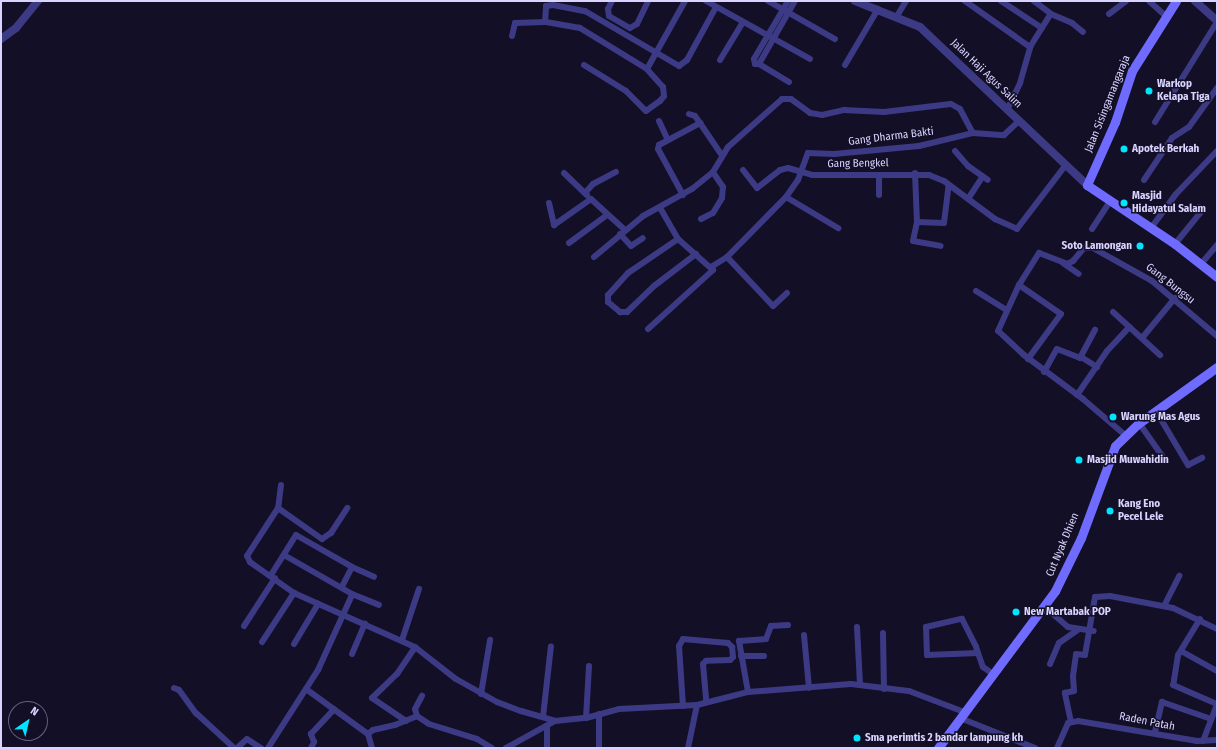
<!DOCTYPE html>
<style>
body{margin:0}
#map{position:relative;width:1218px;height:749px;overflow:hidden;background:#130f26;font-family:"Fira Sans Condensed",sans-serif}
div>[style]{position:absolute}
.minor>*{height:6px;margin:-3px;padding:0 3px;transform-origin:3px;border-radius:3px;background:#3d3a85}
.tertiary>*{height:8px;margin:-4px;padding:0 4px;transform-origin:4px;border-radius:4px;background:#3d3a85}
.secondary>*{height:9px;margin:-4.5px;padding:0 4.5px;transform-origin:4.5px;border-radius:4.5px;background:#6f6bff}
.dots>*{width:11px;height:11px;translate:-50% -50%;box-sizing:border-box;border:2px solid #130f26;border-radius:50%}
span{translate:-50% -50%;white-space:nowrap;text-align:center;line-height:1.15;-webkit-text-stroke:3px #130f26;paint-order:stroke}
.street-label{font-size:11px;color:#d9d4ff}
.poi-label{font-size:11px;color:#d9d4ff;font-weight:700}
.left{translate:0 -50%;text-align:left}
.right{translate:-100% -50%;text-align:right}
.frame{position:absolute;inset:0;border:2px solid #d9d4ff;pointer-events:none}
.north{position:absolute;left:8px;top:701px;width:40px;height:40px;box-sizing:border-box;background:#130f26;border:1px solid #625e7d;border-radius:50%;rotate:34deg;font-size:11px;font-weight:700;line-height:16px;text-align:center;color:#d9d4ff}
.north::after{content:'';display:block;margin:auto;width:14px;height:18px;background:#00e5ff;clip-path:polygon(50% 0,100% 100%,50% 72%,0 100%)}
</style>
<div id="map">
<div class="minor">
<i style="left:612px;top:1px;width:9px;rotate:117deg"></i>
<i style="left:608px;top:9px;width:7px;rotate:82deg"></i>
<i style="left:609px;top:16px;width:24px;rotate:30deg"></i>
<i style="left:630px;top:28px;width:8px;rotate:-30deg"></i>
<i style="left:637px;top:24px;width:25px;rotate:-64deg"></i>
<i style="left:706px;top:1px;width:119px;rotate:29.1deg"></i>
<i style="left:768px;top:1px;width:77px;rotate:29.6deg"></i>
<i style="left:788px;top:1px;width:67px;rotate:120.4deg"></i>
<i style="left:754px;top:59px;width:5px;rotate:79deg"></i>
<i style="left:755px;top:64px;width:4px"></i>
<i style="left:759px;top:64px;width:73px;rotate:-60.3deg"></i>
<i style="left:965px;top:1px;width:80px;rotate:35.3deg"></i>
<i style="left:1001px;top:1px;width:49px;rotate:33.4deg"></i>
<i style="left:1034px;top:1px;width:21px;rotate:37deg"></i>
<i style="left:1051px;top:14px;width:23px;rotate:23deg"></i>
<i style="left:1072px;top:23px;width:14px;rotate:39deg"></i>
<i style="left:1149px;top:1px;width:24px;rotate:42deg"></i>
<i style="left:1109px;top:14px;width:21px;rotate:-37deg"></i>
<i style="left:897px;top:16px;width:17px;rotate:-59deg"></i>
<i style="left:512px;top:36px;width:13px;rotate:-77deg"></i>
<i style="left:515px;top:23px;width:30px;rotate:-2deg"></i>
<i style="left:720px;top:60px;width:44px;rotate:-58.8deg"></i>
<i style="left:759px;top:64px;width:35px;rotate:31deg"></i>
<i style="left:584px;top:65px;width:49px;rotate:31.8deg"></i>
<i style="left:626px;top:91px;width:28px;rotate:45deg"></i>
<i style="left:646px;top:111px;width:17px;rotate:-36deg"></i>
<i style="left:660px;top:101px;width:6px;rotate:-51deg"></i>
<i style="left:664px;top:96px;width:9px;rotate:-96deg"></i>
<i style="left:663px;top:87px;width:24px;rotate:-132deg"></i>
<i style="left:647px;top:69px;width:79px;rotate:-148.5deg"></i>
<i style="left:580px;top:28px;width:36px;rotate:-170deg"></i>
<i style="left:545px;top:22px;width:16px;rotate:-86deg"></i>
<i style="left:546px;top:6px;width:7px;rotate:-8deg"></i>
<i style="left:553px;top:5px;width:33px;rotate:11deg"></i>
<i style="left:585px;top:11px;width:109px;rotate:30.3deg"></i>
<i style="left:679px;top:66px;width:10px;rotate:-37deg"></i>
<i style="left:687px;top:60px;width:60px;rotate:-61.3deg"></i>
<i style="left:845px;top:65px;width:65px;rotate:-59.5deg"></i>
<i style="left:647px;top:69px;width:78px;rotate:-60.8deg"></i>
<i style="left:1007px;top:110px;width:30px;rotate:-64deg"></i>
<i style="left:1020px;top:83px;width:37px;rotate:-74deg"></i>
<i style="left:1030px;top:47px;width:39px;rotate:-58deg"></i>
<i style="left:689px;top:114px;width:6px;rotate:18deg"></i>
<i style="left:695px;top:116px;width:9px;rotate:54deg"></i>
<i style="left:659px;top:121px;width:21px;rotate:65deg"></i>
<i style="left:1155px;top:122px;width:118px;rotate:-58.2deg"></i>
<i style="left:955px;top:151px;width:20px;rotate:49deg"></i>
<i style="left:968px;top:166px;width:24px;rotate:35deg"></i>
<i style="left:743px;top:170px;width:23px;rotate:52deg"></i>
<i style="left:757px;top:188px;width:29px;rotate:-38deg"></i>
<i style="left:780px;top:170px;width:8px;rotate:-14deg"></i>
<i style="left:788px;top:168px;width:25px;rotate:16deg"></i>
<i style="left:812px;top:175px;width:117px"></i>
<i style="left:929px;top:175px;width:16px;rotate:22deg"></i>
<i style="left:944px;top:181px;width:64px;rotate:36.7deg"></i>
<i style="left:995px;top:219px;width:24px;rotate:24deg"></i>
<i style="left:1017px;top:229px;width:79px;rotate:-52.7deg"></i>
<i style="left:564px;top:173px;width:32px;rotate:44deg"></i>
<i style="left:915px;top:173px;width:49px;rotate:87.7deg"></i>
<i style="left:917px;top:222px;width:27px;rotate:2deg"></i>
<i style="left:944px;top:223px;width:38px;rotate:-83deg"></i>
<i style="left:879px;top:176px;width:19px;rotate:90deg"></i>
<i style="left:1144px;top:180px;width:50px;rotate:-56.3deg"></i>
<i style="left:1172px;top:138px;width:20px;rotate:-33deg"></i>
<i style="left:1189px;top:127px;width:48px;rotate:-54.3deg"></i>
<i style="left:585px;top:193px;width:12px;rotate:-48deg"></i>
<i style="left:593px;top:184px;width:26px;rotate:-28deg"></i>
<i style="left:683px;top:195px;width:52px;rotate:-118.5deg"></i>
<i style="left:658px;top:149px;width:4px;rotate:-76deg"></i>
<i style="left:659px;top:145px;width:47px;rotate:-28.2deg"></i>
<i style="left:700px;top:123px;width:37px;rotate:56deg"></i>
<i style="left:786px;top:197px;width:61px;rotate:30.8deg"></i>
<i style="left:968px;top:199px;width:27px;rotate:-57deg"></i>
<i style="left:549px;top:203px;width:23px;rotate:77deg"></i>
<i style="left:554px;top:225px;width:45px;rotate:-35.1deg"></i>
<i style="left:591px;top:199px;width:46px;rotate:42.4deg"></i>
<i style="left:701px;top:219px;width:13px;rotate:-27deg"></i>
<i style="left:713px;top:213px;width:17px;rotate:-59deg"></i>
<i style="left:722px;top:198px;width:11px;rotate:-85deg"></i>
<i style="left:723px;top:187px;width:18px;rotate:-124deg"></i>
<i style="left:917px;top:222px;width:19px;rotate:102deg"></i>
<i style="left:913px;top:241px;width:28px;rotate:10deg"></i>
<i style="left:1151px;top:228px;width:42px;rotate:-53.7deg"></i>
<i style="left:1176px;top:194px;width:59px;rotate:-46.4deg"></i>
<i style="left:1092px;top:229px;width:33px;rotate:-57deg"></i>
<i style="left:620px;top:234px;width:16px;rotate:47deg"></i>
<i style="left:631px;top:246px;width:14px;rotate:-34deg"></i>
<i style="left:678px;top:239px;width:60px;rotate:145.8deg"></i>
<i style="left:628px;top:273px;width:30px;rotate:132deg"></i>
<i style="left:608px;top:295px;width:7px;rotate:90deg"></i>
<i style="left:608px;top:302px;width:16px;rotate:40deg"></i>
<i style="left:620px;top:312px;width:7px"></i>
<i style="left:627px;top:312px;width:37px;rotate:-44deg"></i>
<i style="left:654px;top:286px;width:53px;rotate:-37.3deg"></i>
<i style="left:569px;top:243px;width:47px;rotate:-36.4deg"></i>
<i style="left:1175px;top:244px;width:40px;rotate:-51deg"></i>
<i style="left:1200px;top:213px;width:6px;rotate:-99deg"></i>
<i style="left:594px;top:257px;width:64px;rotate:-39.9deg"></i>
<i style="left:643px;top:216px;width:56px;rotate:-28.9deg"></i>
<i style="left:692px;top:189px;width:27px;rotate:-39deg"></i>
<i style="left:713px;top:172px;width:29px;rotate:-59deg"></i>
<i style="left:728px;top:147px;width:72px;rotate:-41.6deg"></i>
<i style="left:782px;top:99px;width:9px"></i>
<i style="left:791px;top:99px;width:24px;rotate:36deg"></i>
<i style="left:810px;top:113px;width:12px;rotate:9deg"></i>
<i style="left:822px;top:115px;width:23px;rotate:-13deg"></i>
<i style="left:844px;top:110px;width:40px;rotate:2.9deg"></i>
<i style="left:884px;top:112px;width:67px;rotate:-6.8deg"></i>
<i style="left:951px;top:104px;width:10px;rotate:29deg"></i>
<i style="left:960px;top:109px;width:27px;rotate:62deg"></i>
<i style="left:1063px;top:263px;width:19px;rotate:35deg"></i>
<i style="left:1201px;top:264px;width:25px;rotate:-50deg"></i>
<i style="left:711px;top:267px;width:19px;rotate:-32deg"></i>
<i style="left:1019px;top:285px;width:51px;rotate:34.6deg"></i>
<i style="left:1061px;top:314px;width:56px;rotate:126.3deg"></i>
<i style="left:976px;top:291px;width:36px;rotate:32deg"></i>
<i style="left:787px;top:293px;width:19px;rotate:137deg"></i>
<i style="left:773px;top:306px;width:67px;rotate:-133.2deg"></i>
<i style="left:727px;top:257px;width:84px;rotate:-45.5deg"></i>
<i style="left:786px;top:197px;width:21px;rotate:-55deg"></i>
<i style="left:798px;top:180px;width:29px;rotate:-70deg"></i>
<i style="left:808px;top:153px;width:26px;rotate:2deg"></i>
<i style="left:834px;top:154px;width:85px;rotate:-5.4deg"></i>
<i style="left:919px;top:146px;width:56px;rotate:-13.5deg"></i>
<i style="left:973px;top:133px;width:31px;rotate:4deg"></i>
<i style="left:1004px;top:135px;width:19px;rotate:-43deg"></i>
<i style="left:1113px;top:312px;width:64px;rotate:42.5deg"></i>
<i style="left:648px;top:329px;width:88px;rotate:-42.2deg"></i>
<i style="left:713px;top:270px;width:47px;rotate:-138.5deg"></i>
<i style="left:678px;top:239px;width:36px;rotate:-120deg"></i>
<i style="left:1142px;top:338px;width:52px;rotate:-50.5deg"></i>
<i style="left:1081px;top:357px;width:19px;rotate:32deg"></i>
<i style="left:1044px;top:372px;width:26px;rotate:-61deg"></i>
<i style="left:1057px;top:349px;width:25px;rotate:21deg"></i>
<i style="left:1080px;top:358px;width:32px;rotate:-62deg"></i>
<i style="left:1077px;top:395px;width:53px;rotate:-55.7deg"></i>
<i style="left:1107px;top:351px;width:33px;rotate:-47deg"></i>
<i style="left:1156px;top:411px;width:63px;rotate:59.3deg"></i>
<i style="left:1188px;top:465px;width:16px;rotate:-27deg"></i>
<i style="left:1139px;top:423px;width:45px;rotate:54.9deg"></i>
<i style="left:1125px;top:435px;width:55px;rotate:-139.4deg"></i>
<i style="left:1083px;top:399px;width:74px;rotate:-143.3deg"></i>
<i style="left:1024px;top:355px;width:35px;rotate:-137deg"></i>
<i style="left:998px;top:331px;width:51px;rotate:-65.5deg"></i>
<i style="left:1019px;top:285px;width:38px;rotate:-58deg"></i>
<i style="left:1039px;top:253px;width:30px;rotate:21deg"></i>
<i style="left:1067px;top:264px;width:7px;rotate:-27deg"></i>
<i style="left:1073px;top:261px;width:17px;rotate:-50deg"></i>
<i style="left:1084px;top:248px;width:9px"></i>
<i style="left:1093px;top:248px;width:68px;rotate:29.2deg"></i>
<i style="left:1152px;top:281px;width:85px;rotate:40.2deg"></i>
<i style="left:281px;top:485px;width:23px;rotate:97deg"></i>
<i style="left:278px;top:508px;width:57px;rotate:122.9deg"></i>
<i style="left:247px;top:556px;width:7px;rotate:63deg"></i>
<i style="left:250px;top:562px;width:54px;rotate:35.2deg"></i>
<i style="left:294px;top:593px;width:133px;rotate:24.1deg"></i>
<i style="left:415px;top:647px;width:52px;rotate:38deg"></i>
<i style="left:456px;top:679px;width:47px;rotate:29.3deg"></i>
<i style="left:497px;top:702px;width:26px;rotate:21deg"></i>
<i style="left:521px;top:711px;width:35px;rotate:16deg"></i>
<i style="left:555px;top:721px;width:31px;rotate:-6deg"></i>
<i style="left:586px;top:718px;width:34px;rotate:-15deg"></i>
<i style="left:619px;top:709px;width:78px;rotate:-2.9deg"></i>
<i style="left:697px;top:705px;width:53px;rotate:-14.3deg"></i>
<i style="left:748px;top:692px;width:103px;rotate:-4.4deg"></i>
<i style="left:851px;top:684px;width:58px;rotate:6.9deg"></i>
<i style="left:909px;top:691px;width:59px;rotate:20.9deg"></i>
<i style="left:278px;top:508px;width:54px;rotate:35.2deg"></i>
<i style="left:322px;top:539px;width:11px;rotate:-34deg"></i>
<i style="left:331px;top:533px;width:30px;rotate:-57deg"></i>
<i style="left:284px;top:555px;width:78px;rotate:29.8deg"></i>
<i style="left:352px;top:594px;width:29px;rotate:22deg"></i>
<i style="left:352px;top:567px;width:24px;rotate:24deg"></i>
<i style="left:271px;top:575px;width:47px;rotate:-58deg"></i>
<i style="left:296px;top:535px;width:64px;rotate:29.7deg"></i>
<i style="left:352px;top:567px;width:22px;rotate:117deg"></i>
<i style="left:1164px;top:606px;width:34px;rotate:-63deg"></i>
<i style="left:1045px;top:607px;width:30px;rotate:41deg"></i>
<i style="left:1068px;top:627px;width:26px;rotate:9deg"></i>
<i style="left:1200px;top:619px;width:42px;rotate:121.4deg"></i>
<i style="left:1178px;top:655px;width:30px;rotate:99deg"></i>
<i style="left:1173px;top:685px;width:48px;rotate:23.4deg"></i>
<i style="left:244px;top:626px;width:57px;rotate:-57.1deg"></i>
<i style="left:857px;top:627px;width:57px;rotate:87deg"></i>
<i style="left:883px;top:633px;width:56px;rotate:89deg"></i>
<i style="left:804px;top:635px;width:53px;rotate:84.6deg"></i>
<i style="left:402px;top:640px;width:54px;rotate:-71.6deg"></i>
<i style="left:262px;top:642px;width:59px;rotate:-56.9deg"></i>
<i style="left:294px;top:644px;width:47px;rotate:-59deg"></i>
<i style="left:1181px;top:651px;width:41px;rotate:29.1deg"></i>
<i style="left:978px;top:653px;width:51px;rotate:177.8deg"></i>
<i style="left:927px;top:655px;width:28px;rotate:-92deg"></i>
<i style="left:926px;top:627px;width:37px;rotate:-13deg"></i>
<i style="left:962px;top:619px;width:31px;rotate:63deg"></i>
<i style="left:976px;top:647px;width:21px;rotate:71deg"></i>
<i style="left:983px;top:667px;width:12px;rotate:35deg"></i>
<i style="left:352px;top:654px;width:33px;rotate:-67deg"></i>
<i style="left:741px;top:656px;width:23px"></i>
<i style="left:1050px;top:664px;width:23px;rotate:-67deg"></i>
<i style="left:1059px;top:643px;width:24px;rotate:-35deg"></i>
<i style="left:174px;top:688px;width:5px;rotate:22deg"></i>
<i style="left:179px;top:690px;width:29px;rotate:54deg"></i>
<i style="left:196px;top:713px;width:52px;rotate:42.6deg"></i>
<i style="left:306px;top:689px;width:77px;rotate:36deg"></i>
<i style="left:748px;top:692px;width:52px;rotate:-100deg"></i>
<i style="left:739px;top:641px;width:27px;rotate:-4deg"></i>
<i style="left:766px;top:639px;width:14px;rotate:-69deg"></i>
<i style="left:771px;top:626px;width:17px;rotate:-3deg"></i>
<i style="left:481px;top:694px;width:55px;rotate:-80.5deg"></i>
<i style="left:683px;top:706px;width:60px;rotate:-93.8deg"></i>
<i style="left:679px;top:646px;width:8px;rotate:-60deg"></i>
<i style="left:683px;top:639px;width:45px;rotate:5.1deg"></i>
<i style="left:728px;top:643px;width:6px;rotate:45deg"></i>
<i style="left:732px;top:647px;width:10px;rotate:84deg"></i>
<i style="left:733px;top:657px;width:4px;rotate:135deg"></i>
<i style="left:730px;top:660px;width:24px;rotate:178deg"></i>
<i style="left:706px;top:661px;width:4px;rotate:135deg"></i>
<i style="left:703px;top:664px;width:38px;rotate:85deg"></i>
<i style="left:599px;top:714px;width:34px;rotate:90deg"></i>
<i style="left:417px;top:716px;width:7px;rotate:-106deg"></i>
<i style="left:415px;top:709px;width:15px;rotate:-62deg"></i>
<i style="left:543px;top:717px;width:71px;rotate:-83.6deg"></i>
<i style="left:586px;top:718px;width:52px;rotate:-86.7deg"></i>
<i style="left:960px;top:718px;width:81px;rotate:21.8deg"></i>
<i style="left:406px;top:721px;width:41px;rotate:-145.9deg"></i>
<i style="left:372px;top:698px;width:35px;rotate:-44deg"></i>
<i style="left:397px;top:674px;width:32px;rotate:-56deg"></i>
<i style="left:1071px;top:722px;width:30px;rotate:-102deg"></i>
<i style="left:1065px;top:693px;width:9px;rotate:-13deg"></i>
<i style="left:1074px;top:691px;width:15px;rotate:-94deg"></i>
<i style="left:1073px;top:676px;width:22px;rotate:-82deg"></i>
<i style="left:1076px;top:654px;width:9px;rotate:6deg"></i>
<i style="left:1085px;top:655px;width:59px;rotate:-80.2deg"></i>
<i style="left:1095px;top:597px;width:15px;rotate:-4deg"></i>
<i style="left:1110px;top:596px;width:64px;rotate:10.8deg"></i>
<i style="left:1173px;top:608px;width:49px;rotate:25.5deg"></i>
<i style="left:547px;top:726px;width:22px;rotate:90deg"></i>
<i style="left:1155px;top:732px;width:31px;rotate:-77deg"></i>
<i style="left:1162px;top:702px;width:52px;rotate:19.1deg"></i>
<i style="left:368px;top:734px;width:6px;rotate:-39deg"></i>
<i style="left:373px;top:730px;width:23px;rotate:-13deg"></i>
<i style="left:395px;top:725px;width:24px;rotate:-22deg"></i>
<i style="left:417px;top:716px;width:14px;rotate:34deg"></i>
<i style="left:429px;top:724px;width:50px;rotate:17.4deg"></i>
<i style="left:477px;top:739px;width:17px;rotate:31deg"></i>
<i style="left:368px;top:734px;width:15px;rotate:74deg"></i>
<i style="left:1203px;top:741px;width:39px;rotate:-69deg"></i>
<i style="left:237px;top:748px;width:13px;rotate:-42deg"></i>
<i style="left:247px;top:739px;width:17px;rotate:33deg"></i>
<i style="left:268px;top:748px;width:93px;rotate:-57.3deg"></i>
<i style="left:318px;top:670px;width:82px;rotate:-65.6deg"></i>
<i style="left:311px;top:748px;width:7px;rotate:-63deg"></i>
<i style="left:314px;top:742px;width:9px;rotate:-111deg"></i>
<i style="left:311px;top:734px;width:34px;rotate:-47deg"></i>
<i style="left:506px;top:748px;width:56px;rotate:-28.9deg"></i>
<i style="left:688px;top:748px;width:44px;rotate:-78.2deg"></i>
<i style="left:1057px;top:748px;width:27px;rotate:-66deg"></i>
<i style="left:1068px;top:723px;width:10px;rotate:-11deg"></i>
<i style="left:1078px;top:721px;width:121px;rotate:9.5deg"></i>
<i style="left:1197px;top:741px;width:20px;rotate:-3deg"></i>
</div>
<div class="tertiary">
<i style="left:855px;top:1px;width:70px;rotate:21.8deg"></i>
<i style="left:920px;top:27px;width:230px;rotate:43.4deg"></i>
<i style="left:1195px;top:1px;width:30px;rotate:42deg"></i>
<i style="left:1px;top:39px;width:19px;rotate:-36deg"></i>
<i style="left:16px;top:28px;width:35px;rotate:-51deg"></i>
</div>
<div class="secondary">
<i style="left:1176px;top:1px;width:83px;rotate:122.2deg"></i>
<i style="left:1132px;top:71px;width:54px;rotate:108.4deg"></i>
<i style="left:1115px;top:122px;width:69px;rotate:114deg"></i>
<i style="left:1087px;top:185px;width:106px;rotate:33.8deg"></i>
<i style="left:1175px;top:244px;width:53px;rotate:38.2deg"></i>
<i style="left:938px;top:748px;width:196px;rotate:-53.3deg"></i>
<i style="left:1055px;top:591px;width:59px;rotate:-63.9deg"></i>
<i style="left:1081px;top:538px;width:98px;rotate:-69.7deg"></i>
<i style="left:1115px;top:446px;width:33px;rotate:-44deg"></i>
<i style="left:1139px;top:423px;width:96px;rotate:-35.7deg"></i>
</div>
<div class="dots">
<i style="left:1149px;top:91px;background:#00e5ff"></i>
<i style="left:1124px;top:149px;background:#00e5ff"></i>
<i style="left:1124px;top:203px;background:#00e5ff"></i>
<i style="left:1140px;top:246px;background:#00e5ff"></i>
<i style="left:1113px;top:417px;background:#00e5ff"></i>
<i style="left:1079px;top:460px;background:#00e5ff"></i>
<i style="left:1110px;top:511px;background:#00e5ff"></i>
<i style="left:1016px;top:612px;background:#00e5ff"></i>
<i style="left:857px;top:738px;background:#00e5ff"></i>
</div>
<div class="street-label">
<span style="left:986px;top:74px;rotate:44deg">Jalan Haji Agus Salim</span>
<span style="left:1108px;top:104px;rotate:-68deg">Jalan Sisingamangaraja</span>
<span style="left:891px;top:137px;rotate:-7deg">Gang Dharma Bakti</span>
<span style="left:858px;top:164px;rotate:-1deg">Gang Bengkel</span>
<span style="left:1170px;top:284px;rotate:38deg">Gang Bungsu</span>
<span style="left:1063px;top:545px;rotate:-67deg">Cut Nyak Dhien</span>
<span style="left:1147px;top:722px;rotate:11deg">Raden Patah</span>
</div>
<div class="poi-label">
<span class="left" style="left:1157px;top:91px">Warkop<br>Kelapa Tiga</span>
<span class="left" style="left:1132px;top:149px">Apotek Berkah</span>
<span class="left" style="left:1132px;top:203px">Masjid<br>Hidayatul Salam</span>
<span class="right" style="left:1132px;top:246px">Soto Lamongan</span>
<span class="left" style="left:1121px;top:417px">Warung Mas Agus</span>
<span class="left" style="left:1087px;top:460px">Masjid Muwahidin</span>
<span class="left" style="left:1118px;top:511px">Kang Eno<br>Pecel Lele</span>
<span class="left" style="left:1024px;top:612px">New Martabak POP</span>
<span class="left" style="left:865px;top:738px">Sma perimtis 2 bandar lampung kh</span>
</div>
<div class="frame"></div>
<div class="north">N</div>
</div>
